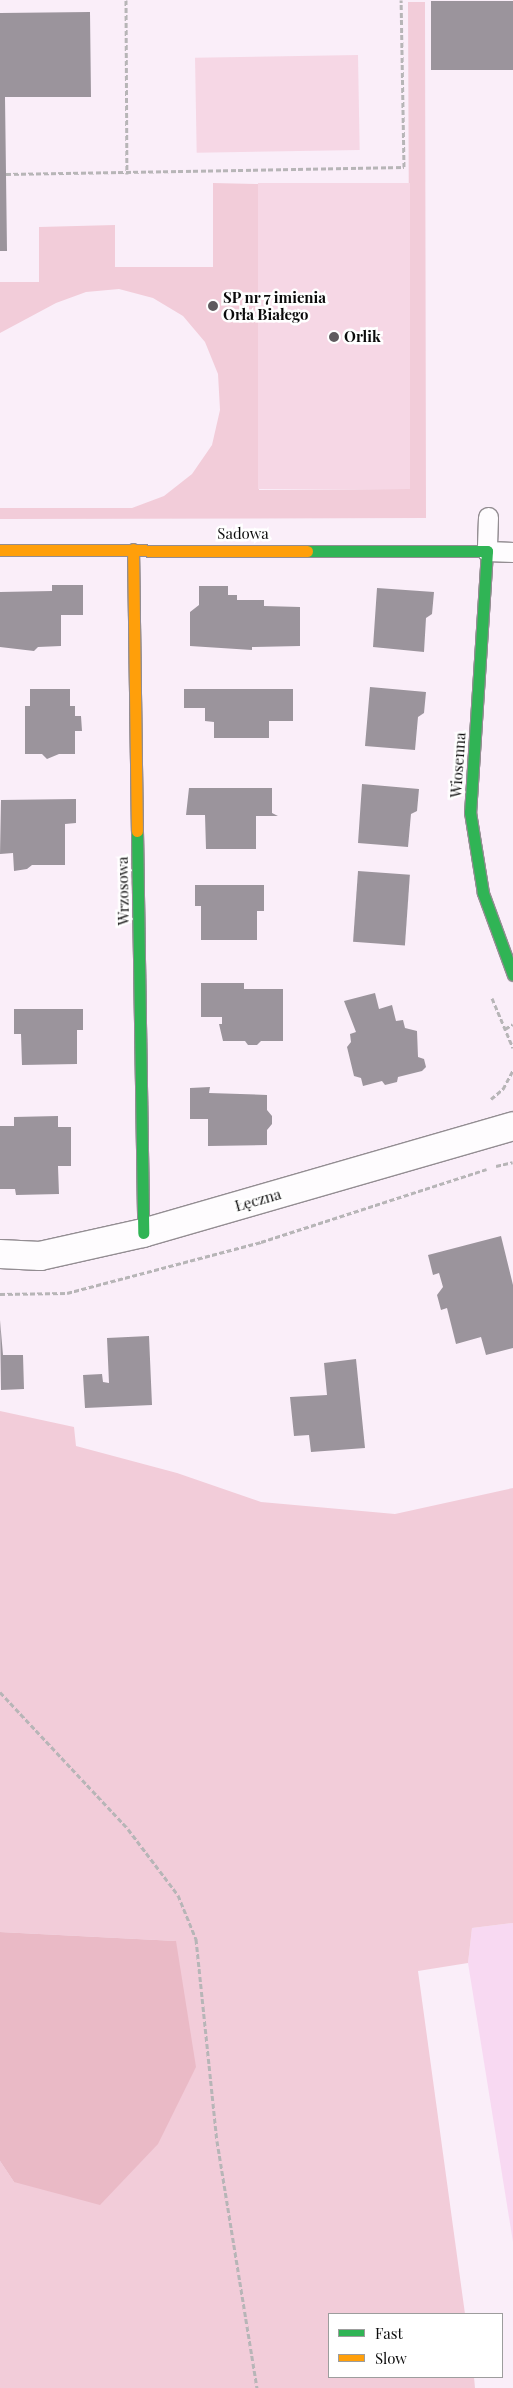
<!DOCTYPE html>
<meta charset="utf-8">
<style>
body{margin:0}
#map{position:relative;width:513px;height:2388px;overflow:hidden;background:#faeef9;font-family:"Playfair Display",serif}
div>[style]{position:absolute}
.farmland>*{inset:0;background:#f8d9f2}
.green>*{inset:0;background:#f2ccd9}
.forest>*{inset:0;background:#eabac6}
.pitch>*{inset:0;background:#f6d7e5;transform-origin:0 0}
.building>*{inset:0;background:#9b949c;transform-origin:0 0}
.path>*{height:3px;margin-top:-1.5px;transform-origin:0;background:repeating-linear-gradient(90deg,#b7b5b7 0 5px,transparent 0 7.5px)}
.roads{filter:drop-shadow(1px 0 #938d92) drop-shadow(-1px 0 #938d92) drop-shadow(0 1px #938d92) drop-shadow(0 -1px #938d92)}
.lane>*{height:19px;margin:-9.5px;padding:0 9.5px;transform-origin:9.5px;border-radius:9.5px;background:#fefcfe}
.street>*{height:28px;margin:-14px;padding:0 14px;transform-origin:14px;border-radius:14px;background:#fefcfe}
.fast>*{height:11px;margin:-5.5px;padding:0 5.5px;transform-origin:5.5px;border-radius:5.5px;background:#30b455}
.slow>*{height:11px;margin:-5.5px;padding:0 5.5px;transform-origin:5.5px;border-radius:5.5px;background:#ff9f0a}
.dots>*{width:14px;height:14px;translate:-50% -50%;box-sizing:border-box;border:2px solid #fff;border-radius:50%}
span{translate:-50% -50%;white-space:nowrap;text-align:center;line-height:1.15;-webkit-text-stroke:5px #fff;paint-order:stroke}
.poi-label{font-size:15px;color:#0b0b0b;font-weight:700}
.left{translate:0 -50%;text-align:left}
.street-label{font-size:15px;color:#0b0b0b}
.legend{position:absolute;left:328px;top:2313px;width:175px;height:65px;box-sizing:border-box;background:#fff;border:1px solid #9d9d9d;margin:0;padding:6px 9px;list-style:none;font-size:15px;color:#0b0b0b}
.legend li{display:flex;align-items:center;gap:10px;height:25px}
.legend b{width:25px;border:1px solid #9d9d9d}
</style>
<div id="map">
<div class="farmland">
<i style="clip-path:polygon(513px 1923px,513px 2242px,468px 1963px,472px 1928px)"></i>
</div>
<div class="green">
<i style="clip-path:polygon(408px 2px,425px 2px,426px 518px,0 519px,0 508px,132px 508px,164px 496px,192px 474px,212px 445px,220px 410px,218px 374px,205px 342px,183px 316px,153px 298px,119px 289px,86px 292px,56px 303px,0 333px,0 282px,39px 282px,39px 227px,115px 225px,115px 267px,213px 267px,213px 183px,258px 184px,259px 490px,410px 489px)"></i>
<i style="clip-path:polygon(0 1411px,74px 1427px,76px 1446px,177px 1473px,261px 1502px,395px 1514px,513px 1488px,513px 1923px,472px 1928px,468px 1963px,418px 1971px,465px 2314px,329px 2314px,329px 2377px,474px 2377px,475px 2388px,0 2388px,0 2161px,14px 2182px,176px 1941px,0 1932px)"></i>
</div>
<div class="forest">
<i style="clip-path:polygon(0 1932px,176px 1941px,196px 2067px,158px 2144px,100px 2205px,14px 2182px,0 2161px)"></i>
</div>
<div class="pitch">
<i style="left:358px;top:55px;width:95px;height:163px;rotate:89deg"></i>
<i style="left:410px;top:183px;width:306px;height:152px;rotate:90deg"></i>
</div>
<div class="building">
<i style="left:513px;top:1px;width:69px;height:82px;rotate:90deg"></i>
<i style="clip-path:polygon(90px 12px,91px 97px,5px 97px,7px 251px,0 251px,0 13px)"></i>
<i style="clip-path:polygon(52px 585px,83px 585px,83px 615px,61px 615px,61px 646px,38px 647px,34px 651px,0 647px,0 592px,52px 591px)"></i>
<i style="clip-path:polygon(199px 586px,228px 586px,228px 595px,237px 595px,237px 600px,264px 600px,264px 606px,300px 607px,300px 646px,252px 647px,252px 650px,190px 646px,190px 612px,199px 605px)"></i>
<i style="clip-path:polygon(377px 588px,434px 592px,432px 614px,426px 618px,424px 652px,373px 647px)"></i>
<i style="clip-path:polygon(370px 687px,426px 692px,424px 713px,418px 717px,415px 750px,365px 746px)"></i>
<i style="clip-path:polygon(30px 689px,70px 689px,70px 706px,75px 706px,75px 716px,81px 716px,82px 731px,75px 731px,75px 754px,59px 754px,47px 759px,42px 754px,25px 754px,25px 706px,30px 706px)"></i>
<i style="clip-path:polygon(184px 689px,293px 689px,293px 721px,269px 721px,269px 738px,214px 738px,214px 722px,205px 721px,205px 708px,184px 708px)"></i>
<i style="clip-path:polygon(362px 784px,419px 789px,417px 811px,411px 814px,408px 847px,358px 843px)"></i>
<i style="clip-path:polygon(189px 788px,272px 788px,272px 813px,278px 816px,256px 816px,256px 849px,206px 849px,205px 815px,186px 815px)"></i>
<i style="clip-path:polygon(76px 799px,76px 823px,65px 824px,65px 865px,32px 865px,27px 869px,14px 871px,13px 853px,0 854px,1px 800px)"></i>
<i style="left:358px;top:871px;width:52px;height:71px;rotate:4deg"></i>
<i style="clip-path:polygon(195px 885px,264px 885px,264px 911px,257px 911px,257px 940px,201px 940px,201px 906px,195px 906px)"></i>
<i style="clip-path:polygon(201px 983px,244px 983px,244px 989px,283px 989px,283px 1041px,261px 1041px,257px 1045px,248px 1045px,245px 1041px,223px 1041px,219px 1024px,222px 1024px,222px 1017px,201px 1017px)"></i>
<i style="clip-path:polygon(375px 993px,379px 1009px,392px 1005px,396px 1021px,403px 1020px,405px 1028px,417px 1031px,418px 1057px,424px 1059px,426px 1067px,422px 1071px,398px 1077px,397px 1082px,385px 1085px,382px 1081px,363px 1086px,361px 1078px,354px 1076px,347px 1047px,351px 1042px,350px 1034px,356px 1032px,344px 1001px)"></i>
<i style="clip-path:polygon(14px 1009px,83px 1009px,83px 1030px,77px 1030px,77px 1064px,22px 1065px,21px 1034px,14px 1034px)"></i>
<i style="clip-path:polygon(210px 1087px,209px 1093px,267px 1095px,267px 1110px,272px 1116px,272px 1124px,267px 1130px,267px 1145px,208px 1146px,208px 1119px,190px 1119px,190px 1088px)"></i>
<i style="clip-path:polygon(58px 1116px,58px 1127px,71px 1127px,71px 1166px,58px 1166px,59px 1194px,16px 1195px,15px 1189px,0 1189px,0 1126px,14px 1126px,14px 1117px)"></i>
<i style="clip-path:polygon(501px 1236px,513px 1285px,513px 1348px,486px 1355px,481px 1337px,456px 1344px,447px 1308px,441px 1310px,437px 1295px,443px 1287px,439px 1273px,433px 1275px,428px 1255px)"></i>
<i style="clip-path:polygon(0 1320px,3px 1355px,23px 1355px,24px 1389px,1px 1390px)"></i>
<i style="clip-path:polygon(149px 1336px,152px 1405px,85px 1408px,83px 1375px,102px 1374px,103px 1382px,109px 1383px,107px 1338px)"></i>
<i style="clip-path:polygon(356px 1359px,365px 1448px,311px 1452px,309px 1435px,294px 1436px,290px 1397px,327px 1395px,324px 1363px)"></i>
</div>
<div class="path">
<i style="left:126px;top:0;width:174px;rotate:89.7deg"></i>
<i style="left:6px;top:174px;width:398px;rotate:-1deg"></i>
<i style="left:404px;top:167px;width:167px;rotate:-91deg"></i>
<i style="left:492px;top:998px;width:54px;rotate:67.2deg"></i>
<i style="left:505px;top:1029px;width:9px;rotate:-32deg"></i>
<i style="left:491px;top:1099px;width:16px;rotate:-40deg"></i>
<i style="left:503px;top:1089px;width:21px;rotate:-62deg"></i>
<i style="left:496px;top:1166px;width:17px;rotate:-13deg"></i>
<i style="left:0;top:1294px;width:67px;rotate:-0.9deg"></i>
<i style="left:67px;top:1293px;width:201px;rotate:-14.7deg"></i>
<i style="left:261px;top:1242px;width:237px;rotate:-17.9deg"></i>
<i style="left:0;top:1692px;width:187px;rotate:46.9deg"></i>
<i style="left:128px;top:1829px;width:83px;rotate:52.9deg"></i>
<i style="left:178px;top:1895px;width:48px;rotate:67.8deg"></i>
<i style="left:196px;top:1939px;width:203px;rotate:84.1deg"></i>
<i style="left:217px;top:2141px;width:250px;rotate:80.8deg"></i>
</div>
<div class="roads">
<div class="lane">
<i style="left:488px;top:517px;width:34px;rotate:92deg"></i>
<i style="left:487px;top:551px;width:26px;rotate:2deg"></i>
</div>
<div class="street">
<i style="left:0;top:1254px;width:40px;rotate:2.9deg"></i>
<i style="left:40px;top:1256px;width:106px;rotate:-12.6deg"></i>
<i style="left:143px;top:1233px;width:385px;rotate:-16.1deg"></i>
</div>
<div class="fast">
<i style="left:307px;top:551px;width:180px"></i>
<i style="left:487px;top:551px;width:262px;rotate:93.7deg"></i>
<i style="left:470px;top:812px;width:82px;rotate:80.9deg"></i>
<i style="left:483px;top:893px;width:87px;rotate:69.9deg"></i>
<i style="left:137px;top:831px;width:402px;rotate:89.1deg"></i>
</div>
<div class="slow">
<i style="left:133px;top:549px;width:282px;rotate:89.2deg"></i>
<i style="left:0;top:550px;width:307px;rotate:0.2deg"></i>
</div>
</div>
<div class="dots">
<i style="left:213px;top:306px;background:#5f5a5e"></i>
<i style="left:334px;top:337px;background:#5f5a5e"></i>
</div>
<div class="poi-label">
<span class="left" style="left:223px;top:306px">SP nr 7 imienia<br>Orła Białego</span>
<span class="left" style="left:344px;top:337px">Orlik</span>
</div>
<div class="street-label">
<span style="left:243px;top:534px">Sadowa</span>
<span style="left:458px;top:765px;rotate:-86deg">Wiosenna</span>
<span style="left:123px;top:891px;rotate:-91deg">Wrzosowa</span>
<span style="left:258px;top:1200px;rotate:-16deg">Łęczna</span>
</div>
<ul class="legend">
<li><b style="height:6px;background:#30b455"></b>Fast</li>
<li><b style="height:6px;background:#ff9f0a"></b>Slow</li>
</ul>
</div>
